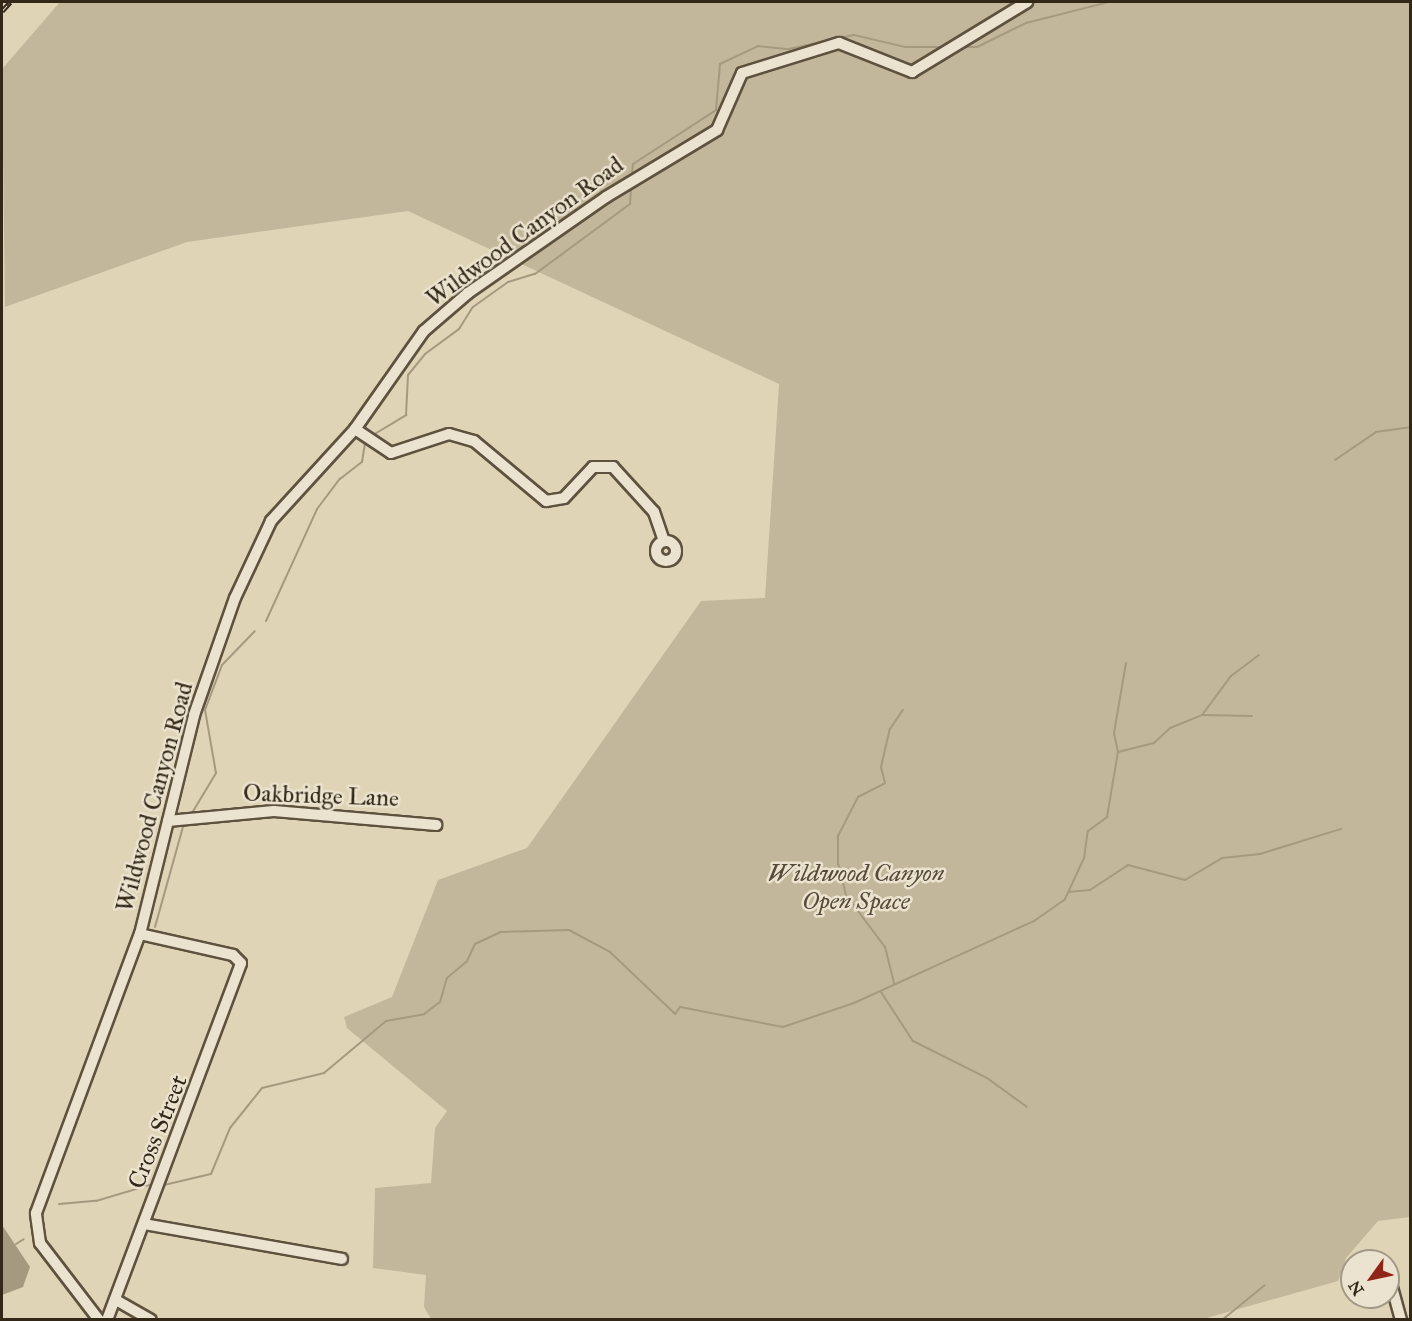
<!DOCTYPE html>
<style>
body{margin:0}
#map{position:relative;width:1412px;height:1321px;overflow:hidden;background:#e0d4b6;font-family:"IM FELL Great Primer",serif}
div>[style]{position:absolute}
.green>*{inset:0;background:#c3b79b}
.water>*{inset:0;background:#a59980}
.stream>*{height:2px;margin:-1px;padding:0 1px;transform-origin:1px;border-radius:1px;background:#a59980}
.roads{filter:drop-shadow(2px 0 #5e523f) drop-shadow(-2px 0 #5e523f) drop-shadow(0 2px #5e523f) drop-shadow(0 -2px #5e523f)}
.minor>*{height:10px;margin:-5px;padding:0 5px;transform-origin:5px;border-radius:5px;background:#ebe3d0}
.minor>.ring{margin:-5px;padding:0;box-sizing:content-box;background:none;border:10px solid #ebe3d0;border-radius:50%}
.rail>*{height:4.5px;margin-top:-2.25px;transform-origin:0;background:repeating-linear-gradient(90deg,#ebe3d0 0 7px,#332717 0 14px);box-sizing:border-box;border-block:2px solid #332717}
span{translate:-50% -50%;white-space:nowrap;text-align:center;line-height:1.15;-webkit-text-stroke:5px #ebe3d0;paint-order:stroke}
.street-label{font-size:24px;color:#332717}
.park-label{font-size:24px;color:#574b38;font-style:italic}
.frame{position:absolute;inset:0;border:3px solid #332717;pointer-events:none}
.north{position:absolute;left:1340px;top:1249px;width:60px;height:60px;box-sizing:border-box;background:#ebe3d0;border:2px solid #a19886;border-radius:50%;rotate:237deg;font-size:16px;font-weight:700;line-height:24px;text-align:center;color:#332717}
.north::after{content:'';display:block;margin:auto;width:21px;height:27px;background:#8f2418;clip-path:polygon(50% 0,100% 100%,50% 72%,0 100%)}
</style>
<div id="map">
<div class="green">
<i style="clip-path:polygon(60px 2px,1410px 2px,1410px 1217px,1378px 1221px,1346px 1258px,1338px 1281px,1203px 1319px,431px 1319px,424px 1307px,426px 1275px,373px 1268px,375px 1188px,431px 1183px,435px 1128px,447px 1111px,347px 1028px,344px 1017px,392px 997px,438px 880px,527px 848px,701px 601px,765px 598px,779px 384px,408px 211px,187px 242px,5px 307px,2px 69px)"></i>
</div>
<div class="water">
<i style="clip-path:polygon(2px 1225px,30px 1267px,23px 1287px,2px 1295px)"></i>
</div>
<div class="stream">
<i style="left:961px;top:47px;width:16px"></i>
<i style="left:977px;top:47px;width:55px;rotate:-26.1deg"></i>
<i style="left:1026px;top:23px;width:86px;rotate:-14.2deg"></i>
<i style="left:632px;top:173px;width:9px;rotate:-84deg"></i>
<i style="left:633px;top:164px;width:99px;rotate:-33deg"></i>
<i style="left:716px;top:110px;width:46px;rotate:-85deg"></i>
<i style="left:720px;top:64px;width:42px;rotate:-25.3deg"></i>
<i style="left:758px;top:46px;width:31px;rotate:6deg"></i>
<i style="left:789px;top:49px;width:66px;rotate:-12.2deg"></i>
<i style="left:854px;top:35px;width:52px;rotate:13.2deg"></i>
<i style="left:905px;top:47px;width:38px"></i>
<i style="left:373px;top:435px;width:39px;rotate:-31deg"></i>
<i style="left:406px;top:415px;width:40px;rotate:-87.1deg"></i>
<i style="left:408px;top:375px;width:27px;rotate:-51deg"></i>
<i style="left:425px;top:354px;width:42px;rotate:-36.3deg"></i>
<i style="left:459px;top:329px;width:26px;rotate:-58deg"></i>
<i style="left:473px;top:307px;width:43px;rotate:-35.5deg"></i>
<i style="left:508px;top:282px;width:28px;rotate:-17deg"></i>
<i style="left:535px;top:274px;width:118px;rotate:-36.4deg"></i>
<i style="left:630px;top:204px;width:16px;rotate:-86deg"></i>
<i style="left:1335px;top:460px;width:50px;rotate:-34.3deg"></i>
<i style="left:1376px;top:432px;width:34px;rotate:-8deg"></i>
<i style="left:266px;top:621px;width:123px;rotate:-65.5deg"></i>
<i style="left:317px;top:509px;width:38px;rotate:-53deg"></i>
<i style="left:340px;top:479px;width:28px;rotate:-38deg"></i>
<i style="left:362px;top:462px;width:20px;rotate:-81deg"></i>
<i style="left:1202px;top:715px;width:50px;rotate:1.1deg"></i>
<i style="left:1118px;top:752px;width:19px;rotate:-102deg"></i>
<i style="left:1114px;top:733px;width:71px;rotate:-80.3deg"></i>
<i style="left:192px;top:813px;width:47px;rotate:-59deg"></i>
<i style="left:216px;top:773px;width:64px;rotate:-99.9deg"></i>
<i style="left:205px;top:710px;width:48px;rotate:-69.3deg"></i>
<i style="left:222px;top:665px;width:47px;rotate:-45.9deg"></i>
<i style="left:1068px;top:892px;width:22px;rotate:-5deg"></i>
<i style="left:1090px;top:890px;width:45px;rotate:-33.3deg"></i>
<i style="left:1128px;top:865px;width:59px;rotate:14.7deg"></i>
<i style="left:1185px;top:880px;width:43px;rotate:-30.7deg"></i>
<i style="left:1222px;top:858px;width:38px;rotate:-6deg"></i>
<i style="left:1260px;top:854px;width:85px;rotate:-17.2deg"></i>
<i style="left:155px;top:927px;width:108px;rotate:-74.4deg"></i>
<i style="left:894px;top:983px;width:37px;rotate:-104deg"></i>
<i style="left:885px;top:947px;width:65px;rotate:-126.9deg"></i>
<i style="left:846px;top:895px;width:32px;rotate:-104deg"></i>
<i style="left:838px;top:864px;width:28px;rotate:-90deg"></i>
<i style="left:838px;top:836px;width:44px;rotate:-62.9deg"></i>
<i style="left:858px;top:797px;width:30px;rotate:-27deg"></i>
<i style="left:885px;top:783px;width:16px;rotate:-104deg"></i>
<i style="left:881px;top:767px;width:39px;rotate:-77deg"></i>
<i style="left:890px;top:729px;width:23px;rotate:-56deg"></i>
<i style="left:881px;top:992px;width:59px;rotate:56.9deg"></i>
<i style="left:913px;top:1041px;width:83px;rotate:26.6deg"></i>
<i style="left:987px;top:1078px;width:49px;rotate:35.9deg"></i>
<i style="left:164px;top:1185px;width:48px;rotate:-13.2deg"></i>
<i style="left:211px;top:1174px;width:50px;rotate:-67.6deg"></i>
<i style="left:230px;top:1128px;width:51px;rotate:-51.3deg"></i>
<i style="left:262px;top:1088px;width:64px;rotate:-13.6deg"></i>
<i style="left:324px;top:1073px;width:81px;rotate:-40deg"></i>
<i style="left:386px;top:1021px;width:39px;rotate:-10deg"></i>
<i style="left:424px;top:1014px;width:20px;rotate:-37deg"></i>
<i style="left:440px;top:1002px;width:25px;rotate:-74deg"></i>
<i style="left:447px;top:978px;width:26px;rotate:-40deg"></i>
<i style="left:467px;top:961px;width:19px;rotate:-65deg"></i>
<i style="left:475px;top:944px;width:29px;rotate:-25deg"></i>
<i style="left:501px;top:932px;width:68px;rotate:-1.7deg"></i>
<i style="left:569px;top:930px;width:47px;rotate:28.2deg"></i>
<i style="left:610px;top:952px;width:90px;rotate:43.6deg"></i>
<i style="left:675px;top:1014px;width:9px;rotate:-54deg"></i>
<i style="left:680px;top:1007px;width:105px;rotate:11deg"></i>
<i style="left:783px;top:1027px;width:75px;rotate:-18.7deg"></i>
<i style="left:854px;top:1003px;width:198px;rotate:-24.5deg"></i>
<i style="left:1034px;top:921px;width:38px;rotate:-35deg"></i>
<i style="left:1065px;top:899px;width:45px;rotate:-65.1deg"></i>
<i style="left:1084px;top:858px;width:27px;rotate:-82deg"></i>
<i style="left:1088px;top:831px;width:24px;rotate:-36deg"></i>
<i style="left:1107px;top:817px;width:66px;rotate:-80.4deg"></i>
<i style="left:1118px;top:752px;width:37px;rotate:-14deg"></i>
<i style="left:1154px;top:743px;width:22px;rotate:-43deg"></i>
<i style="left:1170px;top:728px;width:35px;rotate:-22deg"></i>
<i style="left:1202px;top:715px;width:49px;rotate:-53.4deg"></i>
<i style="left:1231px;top:676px;width:35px;rotate:-37deg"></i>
<i style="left:59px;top:1204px;width:37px;rotate:-5deg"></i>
<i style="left:96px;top:1201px;width:59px;rotate:-16.6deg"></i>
<i style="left:16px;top:1244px;width:9px;rotate:-32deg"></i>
<i style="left:1222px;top:1320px;width:55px;rotate:-39.1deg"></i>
</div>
<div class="roads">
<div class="minor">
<i style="left:355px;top:429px;width:43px;rotate:33.7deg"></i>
<i style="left:391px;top:453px;width:61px;rotate:-18.1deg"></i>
<i style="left:449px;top:434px;width:26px;rotate:16deg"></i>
<i style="left:474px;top:441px;width:94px;rotate:39.8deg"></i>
<i style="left:546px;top:501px;width:18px;rotate:-9deg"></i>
<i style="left:564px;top:498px;width:42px;rotate:-46.9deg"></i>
<i style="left:593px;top:467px;width:20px"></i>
<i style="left:613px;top:467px;width:61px;rotate:47.7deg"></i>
<i style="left:654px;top:512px;width:31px;rotate:71deg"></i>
<i class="ring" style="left:656px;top:541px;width:10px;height:10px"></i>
<i style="left:168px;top:821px;width:106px;rotate:-5.4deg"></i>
<i style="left:274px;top:811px;width:163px;rotate:4.9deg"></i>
<i style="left:144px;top:1224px;width:201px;rotate:10deg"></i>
<i style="left:1390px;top:1280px;width:41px;rotate:74.6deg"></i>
<i style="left:116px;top:1300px;width:40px;rotate:29.7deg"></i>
<i style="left:99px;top:1320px;width:97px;rotate:-127.5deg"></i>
<i style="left:40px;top:1243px;width:30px;rotate:-98deg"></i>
<i style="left:36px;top:1213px;width:298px;rotate:-69.6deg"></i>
<i style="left:140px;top:934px;width:226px;rotate:-76.1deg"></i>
<i style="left:194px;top:715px;width:124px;rotate:-70.7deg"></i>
<i style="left:235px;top:598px;width:85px;rotate:-64.9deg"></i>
<i style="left:271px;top:521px;width:125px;rotate:-47.6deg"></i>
<i style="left:355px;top:429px;width:120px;rotate:-54.9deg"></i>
<i style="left:424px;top:331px;width:58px;rotate:-40.8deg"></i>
<i style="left:468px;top:293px;width:168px;rotate:-34.8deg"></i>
<i style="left:606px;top:197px;width:130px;rotate:-31.1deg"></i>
<i style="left:717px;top:130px;width:62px;rotate:-66.3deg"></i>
<i style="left:742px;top:73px;width:102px;rotate:-17.2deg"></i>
<i style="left:839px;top:43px;width:79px;rotate:21.7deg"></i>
<i style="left:912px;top:72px;width:135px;rotate:-31.3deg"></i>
<i style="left:107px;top:1320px;width:381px;rotate:-69.4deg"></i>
<i style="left:241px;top:963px;width:11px;rotate:-135deg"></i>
<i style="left:233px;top:955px;width:95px;rotate:-167.3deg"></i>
</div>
</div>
<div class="rail">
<i style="left:2px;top:11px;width:12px;rotate:-48deg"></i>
</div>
<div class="street-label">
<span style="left:525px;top:232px;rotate:-36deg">Wildwood Canyon Road</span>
<span style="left:321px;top:796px;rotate:2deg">Oakbridge Lane</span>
<span style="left:155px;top:797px;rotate:-75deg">Wildwood Canyon Road</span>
<span style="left:158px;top:1132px;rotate:-68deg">Cross Street</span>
</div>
<div class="park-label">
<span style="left:856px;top:888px">Wildwood Canyon<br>Open Space</span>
</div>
<div class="frame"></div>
<div class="north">N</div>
</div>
